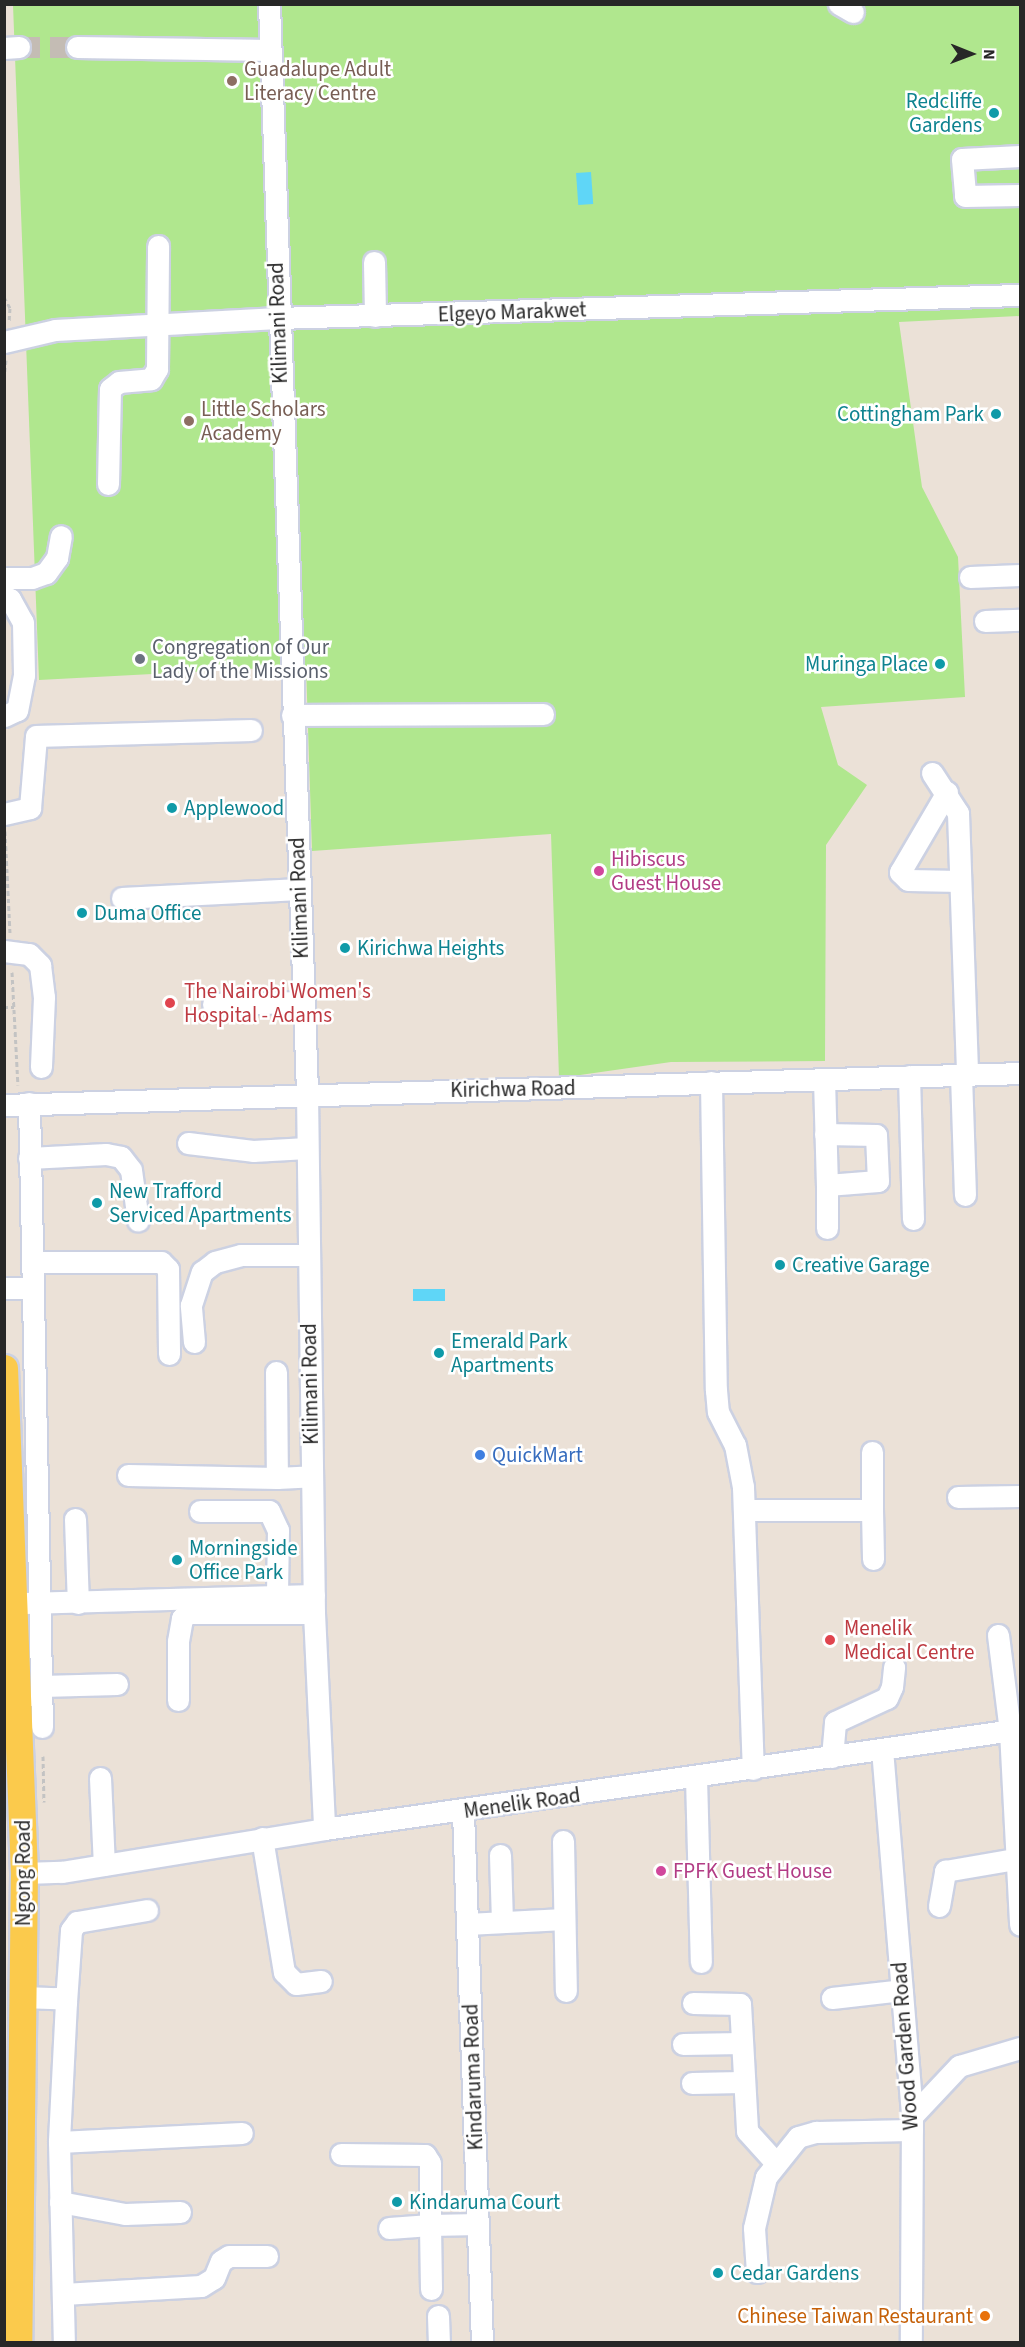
<!DOCTYPE html>
<style>
body{margin:0}
#map{position:relative;width:1025px;height:2347px;overflow:hidden;background:#ebe1d7;font-family:"Source Sans 3",sans-serif}
div>[style]{position:absolute}
.green>*{inset:0;background:#b0e78e}
.water>*{inset:0;background:#5fd6f7;transform-origin:0 0}
.minor-tunnel>*{height:21px;margin-top:-10.5px;transform-origin:0;background:repeating-linear-gradient(90deg,#c4bcb4 0 21px,transparent 0 31px)}
.path>*{height:3px;margin-top:-1.5px;transform-origin:0;background:repeating-linear-gradient(90deg,#c3c3c3 0 4.5px,transparent 0 7.5px)}
.roads{filter:drop-shadow(2px 0 #ccd1e2) drop-shadow(-2px 0 #ccd1e2) drop-shadow(0 2px #ccd1e2) drop-shadow(0 -2px #ccd1e2)}
.minor>*{height:21px;margin:-10.5px;padding:0 10.5px;transform-origin:10.5px;border-radius:10.5px;background:#fff}
.major>*{height:27px;margin:-13.5px;padding:0 13.5px;transform-origin:13.5px;border-radius:13.5px;background:#fbca4c}
.dots>*{width:16px;height:16px;translate:-50% -50%;box-sizing:border-box;border:3px solid #fff;border-radius:50%}
span{translate:-50% -50%;white-space:nowrap;text-align:center;line-height:1.15;-webkit-text-stroke:5px #fff;paint-order:stroke}
.education-label{font-size:21px;color:#785e54}
.left{translate:0 -50%;text-align:left}
.culture-label{font-size:21px;color:#0d838f}
.right{translate:-100% -50%;text-align:right}
.street-label{font-size:21px;color:#272727}
.worship-label{font-size:21px;color:#5b616d}
.hotel-label{font-size:21px;color:#b23c85}
.health-label{font-size:21px;color:#be3a42}
.shop-label{font-size:21px;color:#366cbe}
.food-label{font-size:21px;color:#c56008}
.frame{position:absolute;inset:0;border:6px solid #272727;pointer-events:none}
.north{position:absolute;left:941px;top:24px;width:60px;height:60px;-webkit-text-stroke:4px #fff;paint-order:stroke;rotate:91deg;font-size:16px;font-weight:700;line-height:24px;text-align:center;color:#272727}
.north::after{content:'';display:block;margin:auto;width:21px;height:27px;background:#272727;clip-path:polygon(50% 0,100% 100%,50% 72%,0 100%)}
</style>
<div id="map">
<div class="green">
<i style="clip-path:polygon(13px 5px,1020px 5px,1020px 316px,899px 322px,922px 487px,958px 557px,965px 697px,821px 707px,838px 765px,867px 785px,826px 845px,825px 1061px,671px 1062px,559px 1078px,551px 834px,312px 851px,306px 666px,39px 680px)"></i>
</div>
<div class="water">
<i style="left:591px;top:172px;width:32px;height:15px;rotate:86deg"></i>
<i style="left:413px;top:1289px;width:32px;height:12px"></i>
</div>
<div class="minor-tunnel">
<i style="left:19px;top:47px;width:58px"></i>
</div>
<div class="path">
<i style="left:4px;top:297px;width:13px;rotate:61deg"></i>
<i style="left:10px;top:308px;width:13px;rotate:94deg"></i>
<i style="left:4px;top:379px;width:19px;rotate:-84deg"></i>
<i style="left:4px;top:450px;width:28px;rotate:90deg"></i>
<i style="left:5px;top:831px;width:102px;rotate:87.2deg"></i>
<i style="left:12px;top:972px;width:113px;rotate:87deg"></i>
<i style="left:4px;top:1007px;width:10px"></i>
<i style="left:43px;top:1756px;width:46px;rotate:88.8deg"></i>
</div>
<div class="roads">
<div class="minor">
<i style="left:269px;top:4px;width:1090px;rotate:88deg"></i>
<i style="left:307px;top:1093px;width:520px;rotate:89.23deg"></i>
<i style="left:314px;top:1613px;width:216px;rotate:87.3deg"></i>
<i style="left:839px;top:4px;width:16px;rotate:30deg"></i>
<i style="left:77px;top:47px;width:193px;rotate:0.9deg"></i>
<i style="left:4px;top:48px;width:15px;rotate:-4deg"></i>
<i style="left:1020px;top:156px;width:58px;rotate:177deg"></i>
<i style="left:962px;top:159px;width:37px;rotate:85deg"></i>
<i style="left:965px;top:196px;width:55px;rotate:-1deg"></i>
<i style="left:374px;top:262px;width:54px;rotate:88.9deg"></i>
<i style="left:4px;top:342px;width:52px;rotate:-13.2deg"></i>
<i style="left:55px;top:330px;width:223px;rotate:-3.1deg"></i>
<i style="left:278px;top:318px;width:742px;rotate:-1.78deg"></i>
<i style="left:108px;top:484px;width:95px;rotate:-88.8deg"></i>
<i style="left:110px;top:389px;width:11px;rotate:-38deg"></i>
<i style="left:119px;top:382px;width:32px;rotate:-5deg"></i>
<i style="left:151px;top:379px;width:12px;rotate:-59deg"></i>
<i style="left:157px;top:369px;width:123px;rotate:-89.5deg"></i>
<i style="left:970px;top:577px;width:50px;rotate:-2.3deg"></i>
<i style="left:4px;top:578px;width:28px"></i>
<i style="left:32px;top:578px;width:15px;rotate:-20deg"></i>
<i style="left:46px;top:573px;width:19px;rotate:-54deg"></i>
<i style="left:57px;top:558px;width:22px;rotate:-80deg"></i>
<i style="left:4px;top:598px;width:6px;rotate:9deg"></i>
<i style="left:10px;top:599px;width:26px;rotate:61deg"></i>
<i style="left:23px;top:622px;width:53px;rotate:88.9deg"></i>
<i style="left:24px;top:675px;width:36px;rotate:101deg"></i>
<i style="left:17px;top:710px;width:14px;rotate:155deg"></i>
<i style="left:985px;top:621px;width:35px;rotate:-2deg"></i>
<i style="left:292px;top:715px;width:251px;rotate:-0.2deg"></i>
<i style="left:932px;top:773px;width:48px;rotate:57deg"></i>
<i style="left:958px;top:813px;width:261px;rotate:88deg"></i>
<i style="left:947px;top:792px;width:93px;rotate:120.4deg"></i>
<i style="left:900px;top:872px;width:11px;rotate:45deg"></i>
<i style="left:908px;top:880px;width:52px;rotate:1.1deg"></i>
<i style="left:4px;top:814px;width:27px;rotate:-13deg"></i>
<i style="left:30px;top:808px;width:72px;rotate:-85.2deg"></i>
<i style="left:36px;top:736px;width:215px;rotate:-1.6deg"></i>
<i style="left:122px;top:898px;width:177px;rotate:-2.9deg"></i>
<i style="left:4px;top:951px;width:25px;rotate:7deg"></i>
<i style="left:29px;top:954px;width:16px;rotate:45deg"></i>
<i style="left:40px;top:965px;width:32px;rotate:83deg"></i>
<i style="left:44px;top:997px;width:70px;rotate:92.5deg"></i>
<i style="left:213px;top:1004px;width:90px;rotate:-1.3deg"></i>
<i style="left:961px;top:1075px;width:120px;rotate:88.1deg"></i>
<i style="left:909px;top:1076px;width:143px;rotate:88.4deg"></i>
<i style="left:824px;top:1079px;width:106px;rotate:88.4deg"></i>
<i style="left:827px;top:1185px;width:51px;rotate:-4.5deg"></i>
<i style="left:878px;top:1181px;width:46px;rotate:-92.5deg"></i>
<i style="left:876px;top:1135px;width:51px;rotate:-178.9deg"></i>
<i style="left:711px;top:1082px;width:308px;rotate:89.1deg"></i>
<i style="left:716px;top:1390px;width:22px;rotate:85deg"></i>
<i style="left:718px;top:1412px;width:37px;rotate:63deg"></i>
<i style="left:735px;top:1445px;width:43px;rotate:79.2deg"></i>
<i style="left:743px;top:1487px;width:282px;rotate:88deg"></i>
<i style="left:29px;top:1103px;width:624px;rotate:88.81deg"></i>
<i style="left:4px;top:1105px;width:1017px;rotate:-1.8deg"></i>
<i style="left:188px;top:1143px;width:65px;rotate:7deg"></i>
<i style="left:253px;top:1151px;width:54px;rotate:-3.2deg"></i>
<i style="left:29px;top:1158px;width:77px;rotate:-3deg"></i>
<i style="left:106px;top:1154px;width:15px;rotate:11deg"></i>
<i style="left:121px;top:1157px;width:16px;rotate:52deg"></i>
<i style="left:131px;top:1170px;width:51px;rotate:82.2deg"></i>
<i style="left:827px;top:1185px;width:43px;rotate:90deg"></i>
<i style="left:32px;top:1262px;width:129px"></i>
<i style="left:161px;top:1262px;width:10px;rotate:45deg"></i>
<i style="left:168px;top:1269px;width:85px;rotate:89.3deg"></i>
<i style="left:4px;top:1288px;width:28px"></i>
<i style="left:194px;top:1342px;width:37px;rotate:-95deg"></i>
<i style="left:191px;top:1305px;width:35px;rotate:-72deg"></i>
<i style="left:202px;top:1272px;width:16px;rotate:-38deg"></i>
<i style="left:215px;top:1262px;width:27px;rotate:-15deg"></i>
<i style="left:241px;top:1255px;width:68px"></i>
<i style="left:276px;top:1372px;width:106px;rotate:89.5deg"></i>
<i style="left:277px;top:1478px;width:35px;rotate:-3deg"></i>
<i style="left:128px;top:1475px;width:149px;rotate:1.2deg"></i>
<i style="left:958px;top:1497px;width:62px;rotate:-0.9deg"></i>
<i style="left:744px;top:1510px;width:128px"></i>
<i style="left:872px;top:1510px;width:58px;rotate:-90deg"></i>
<i style="left:872px;top:1510px;width:49px;rotate:88.8deg"></i>
<i style="left:200px;top:1511px;width:69px"></i>
<i style="left:269px;top:1511px;width:21px;rotate:65deg"></i>
<i style="left:278px;top:1530px;width:67px;rotate:90.9deg"></i>
<i style="left:75px;top:1519px;width:84px;rotate:88deg"></i>
<i style="left:25px;top:1603px;width:289px;rotate:-1.6deg"></i>
<i style="left:998px;top:1635px;width:97px;rotate:82.9deg"></i>
<i style="left:1010px;top:1731px;width:194px;rotate:87deg"></i>
<i style="left:41px;top:1686px;width:76px;rotate:-1.5deg"></i>
<i style="left:178px;top:1700px;width:59px;rotate:-90deg"></i>
<i style="left:178px;top:1641px;width:23px;rotate:-80deg"></i>
<i style="left:182px;top:1618px;width:9px;rotate:-36deg"></i>
<i style="left:189px;top:1613px;width:125px"></i>
<i style="left:882px;top:1749px;width:368px;rotate:85.3deg"></i>
<i style="left:912px;top:2116px;width:226px;rotate:90.3deg"></i>
<i style="left:832px;top:1757px;width:35px;rotate:-85deg"></i>
<i style="left:835px;top:1722px;width:57px;rotate:-24.8deg"></i>
<i style="left:887px;top:1698px;width:12px;rotate:-66deg"></i>
<i style="left:892px;top:1687px;width:20px;rotate:-84deg"></i>
<i style="left:696px;top:1777px;width:185px;rotate:88.5deg"></i>
<i style="left:100px;top:1778px;width:87px;rotate:87.4deg"></i>
<i style="left:463px;top:1812px;width:530px;rotate:87.95deg"></i>
<i style="left:262px;top:1838px;width:136px;rotate:80.7deg"></i>
<i style="left:284px;top:1972px;width:17px;rotate:45deg"></i>
<i style="left:296px;top:1984px;width:25px;rotate:-7deg"></i>
<i style="left:563px;top:1841px;width:150px;rotate:88.9deg"></i>
<i style="left:500px;top:1855px;width:67px;rotate:88.3deg"></i>
<i style="left:24px;top:1873px;width:38px;rotate:-2deg"></i>
<i style="left:62px;top:1872px;width:266px;rotate:-9.3deg"></i>
<i style="left:324px;top:1829px;width:703px;rotate:-8.18deg"></i>
<i style="left:939px;top:1906px;width:36px;rotate:-80deg"></i>
<i style="left:945px;top:1871px;width:76px;rotate:-9.8deg"></i>
<i style="left:467px;top:1924px;width:97px;rotate:-3deg"></i>
<i style="left:22px;top:1997px;width:35px;rotate:2deg"></i>
<i style="left:57px;top:1998px;width:10px;rotate:24deg"></i>
<i style="left:66px;top:2002px;width:140px;rotate:92.9deg"></i>
<i style="left:59px;top:2142px;width:200px;rotate:88.6deg"></i>
<i style="left:832px;top:1998px;width:70px;rotate:-6.5deg"></i>
<i style="left:66px;top:2002px;width:72px;rotate:-86deg"></i>
<i style="left:71px;top:1930px;width:10px;rotate:-53deg"></i>
<i style="left:77px;top:1922px;width:71px;rotate:-9.7deg"></i>
<i style="left:693px;top:2003px;width:47px;rotate:1.2deg"></i>
<i style="left:740px;top:2004px;width:127px;rotate:86.8deg"></i>
<i style="left:747px;top:2131px;width:43px;rotate:47.8deg"></i>
<i style="left:683px;top:2044px;width:59px;rotate:-1deg"></i>
<i style="left:692px;top:2083px;width:50px;rotate:-1.1deg"></i>
<i style="left:912px;top:2116px;width:69px;rotate:-46.8deg"></i>
<i style="left:959px;top:2066px;width:64px;rotate:-16.4deg"></i>
<i style="left:59px;top:2142px;width:183px;rotate:-2.8deg"></i>
<i style="left:341px;top:2154px;width:84px;rotate:0.7deg"></i>
<i style="left:425px;top:2155px;width:9px;rotate:58deg"></i>
<i style="left:430px;top:2163px;width:62px;rotate:90deg"></i>
<i style="left:430px;top:2225px;width:41px;rotate:175.8deg"></i>
<i style="left:60px;top:2202px;width:66px;rotate:10.5deg"></i>
<i style="left:125px;top:2214px;width:55px;rotate:-2.1deg"></i>
<i style="left:757px;top:2272px;width:44px;rotate:-93.9deg"></i>
<i style="left:754px;top:2228px;width:52px;rotate:-76.8deg"></i>
<i style="left:766px;top:2177px;width:51px;rotate:-51.3deg"></i>
<i style="left:798px;top:2137px;width:19px;rotate:-16deg"></i>
<i style="left:816px;top:2132px;width:96px;rotate:-1.2deg"></i>
<i style="left:431px;top:2289px;width:64px;rotate:-90.9deg"></i>
<i style="left:430px;top:2225px;width:48px;rotate:-1.2deg"></i>
<i style="left:63px;top:2294px;width:138px;rotate:-3.3deg"></i>
<i style="left:201px;top:2286px;width:15px;rotate:-32deg"></i>
<i style="left:214px;top:2278px;width:18px;rotate:-68deg"></i>
<i style="left:221px;top:2261px;width:9px;rotate:-32deg"></i>
<i style="left:229px;top:2256px;width:38px"></i>
<i style="left:438px;top:2316px;width:26px;rotate:88deg"></i>
</div>
<div class="major">
<i style="left:4px;top:1368px;width:505px;rotate:87.73deg"></i>
<i style="left:24px;top:1873px;width:469px;rotate:90.7deg"></i>
</div>
</div>
<div class="dots">
<i style="left:232px;top:81px;background:#8d6e63"></i>
<i style="left:994px;top:113px;background:#0f9aa8"></i>
<i style="left:996px;top:414px;background:#0f9aa8"></i>
<i style="left:189px;top:421px;background:#8d6e63"></i>
<i style="left:140px;top:659px;background:#6b7280"></i>
<i style="left:940px;top:664px;background:#0f9aa8"></i>
<i style="left:172px;top:808px;background:#0f9aa8"></i>
<i style="left:599px;top:871px;background:#d1479c"></i>
<i style="left:82px;top:913px;background:#0f9aa8"></i>
<i style="left:345px;top:948px;background:#0f9aa8"></i>
<i style="left:170px;top:1003px;background:#e0444e"></i>
<i style="left:97px;top:1203px;background:#0f9aa8"></i>
<i style="left:780px;top:1265px;background:#0f9aa8"></i>
<i style="left:439px;top:1353px;background:#0f9aa8"></i>
<i style="left:480px;top:1455px;background:#3f7fe0"></i>
<i style="left:177px;top:1560px;background:#0f9aa8"></i>
<i style="left:830px;top:1640px;background:#e0444e"></i>
<i style="left:661px;top:1871px;background:#d1479c"></i>
<i style="left:397px;top:2202px;background:#0f9aa8"></i>
<i style="left:718px;top:2273px;background:#0f9aa8"></i>
<i style="left:985px;top:2316px;background:#e8710a"></i>
</div>
<div class="education-label">
<span class="left" style="left:244px;top:81px">Guadalupe Adult<br>Literacy Centre</span>
<span class="left" style="left:201px;top:421px">Little Scholars<br>Academy</span>
</div>
<div class="culture-label">
<span class="right" style="left:982px;top:113px">Redcliffe<br>Gardens</span>
<span class="right" style="left:984px;top:414px">Cottingham Park</span>
<span class="right" style="left:928px;top:664px">Muringa Place</span>
<span class="left" style="left:184px;top:808px">Applewood</span>
<span class="left" style="left:94px;top:913px">Duma Office</span>
<span class="left" style="left:357px;top:948px">Kirichwa Heights</span>
<span class="left" style="left:109px;top:1203px">New Trafford<br>Serviced Apartments</span>
<span class="left" style="left:792px;top:1265px">Creative Garage</span>
<span class="left" style="left:451px;top:1353px">Emerald Park<br>Apartments</span>
<span class="left" style="left:189px;top:1560px">Morningside<br>Office Park</span>
<span class="left" style="left:409px;top:2202px">Kindaruma Court</span>
<span class="left" style="left:730px;top:2273px">Cedar Gardens</span>
</div>
<div class="street-label">
<span style="left:512px;top:312px;rotate:-2deg">Elgeyo Marakwet</span>
<span style="left:278px;top:323px;rotate:-92deg">Kilimani Road</span>
<span style="left:299px;top:898px;rotate:-92deg">Kilimani Road</span>
<span style="left:513px;top:1089px;rotate:-1deg">Kirichwa Road</span>
<span style="left:310px;top:1384px;rotate:-91deg">Kilimani Road</span>
<span style="left:522px;top:1803px;rotate:-8deg">Menelik Road</span>
<span style="left:23px;top:1873px;rotate:-90deg">Ngong Road</span>
<span style="left:905px;top:2046px;rotate:-94deg">Wood Garden Road</span>
<span style="left:473px;top:2077px;rotate:-92deg">Kindaruma Road</span>
</div>
<div class="worship-label">
<span class="left" style="left:152px;top:659px">Congregation of Our<br>Lady of the Missions</span>
</div>
<div class="hotel-label">
<span class="left" style="left:611px;top:871px">Hibiscus<br>Guest House</span>
<span class="left" style="left:673px;top:1871px">FPFK Guest House</span>
</div>
<div class="health-label">
<span class="left" style="left:184px;top:1003px">The Nairobi Women's<br>Hospital - Adams</span>
<span class="left" style="left:844px;top:1640px">Menelik<br>Medical Centre</span>
</div>
<div class="shop-label">
<span class="left" style="left:492px;top:1455px">QuickMart</span>
</div>
<div class="food-label">
<span class="right" style="left:973px;top:2316px">Chinese Taiwan Restaurant</span>
</div>
<div class="frame"></div>
<div class="north">N</div>
</div>
